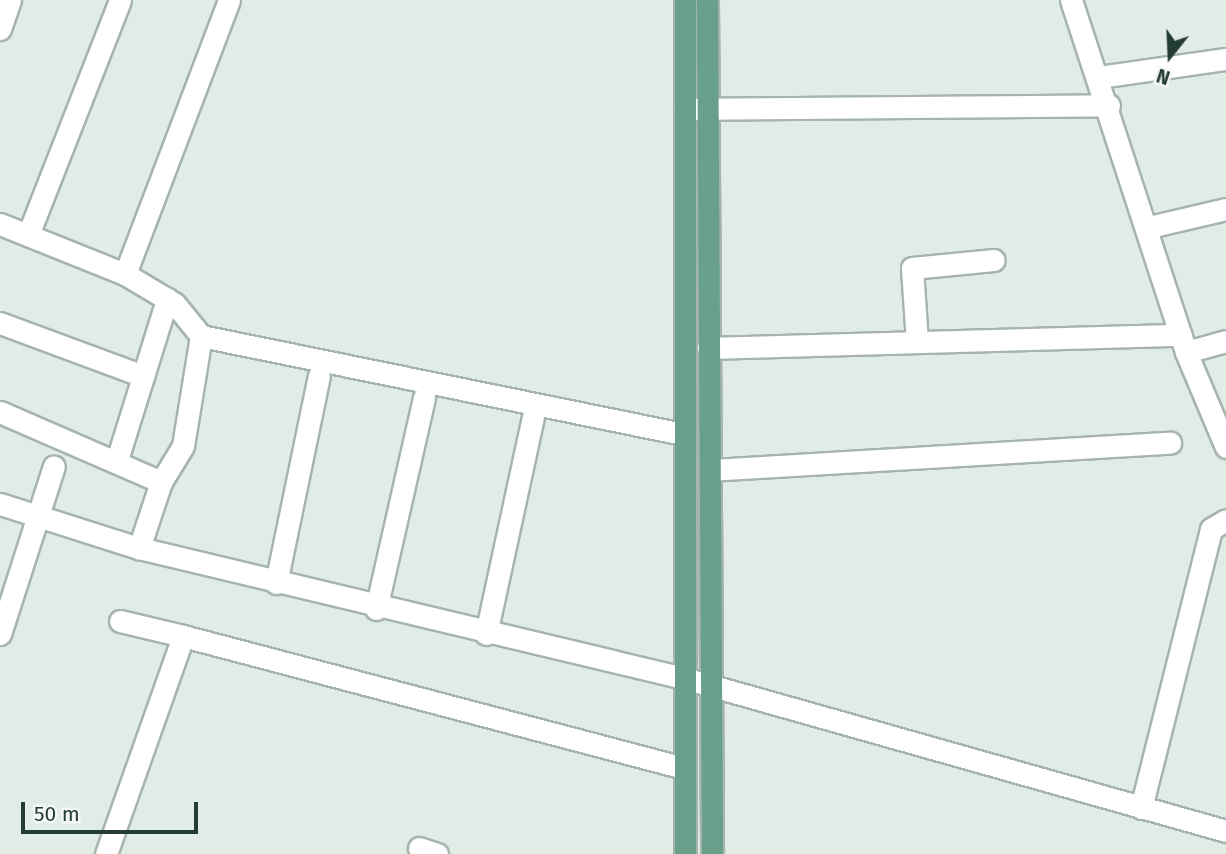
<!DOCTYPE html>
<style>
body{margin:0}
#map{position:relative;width:1226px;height:854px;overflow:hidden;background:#e2ece6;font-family:"Fira Sans",sans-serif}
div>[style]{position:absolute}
.roads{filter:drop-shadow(2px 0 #a5b4ad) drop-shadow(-2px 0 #a5b4ad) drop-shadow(0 2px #a5b4ad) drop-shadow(0 -2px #a5b4ad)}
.minor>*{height:21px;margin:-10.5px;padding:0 10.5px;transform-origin:10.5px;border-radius:10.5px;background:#fff}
.primary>*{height:21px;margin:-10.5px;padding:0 10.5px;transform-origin:10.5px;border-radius:10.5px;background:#68a08b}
span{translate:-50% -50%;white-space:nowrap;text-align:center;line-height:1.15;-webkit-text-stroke:7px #f3f8f5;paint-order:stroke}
.north{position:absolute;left:1135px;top:21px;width:70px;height:70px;-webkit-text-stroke:5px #f3f8f5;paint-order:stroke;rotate:198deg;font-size:19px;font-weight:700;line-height:28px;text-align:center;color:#233d33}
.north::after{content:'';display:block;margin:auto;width:24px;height:32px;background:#233d33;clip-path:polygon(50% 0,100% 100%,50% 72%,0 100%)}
.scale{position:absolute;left:21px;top:802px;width:177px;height:32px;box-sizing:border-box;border:4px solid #233d33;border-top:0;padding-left:9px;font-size:21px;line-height:24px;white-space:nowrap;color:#233d33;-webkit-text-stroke:5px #f3f8f5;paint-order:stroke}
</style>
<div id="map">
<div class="roads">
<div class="minor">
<i style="left:1071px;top:0;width:370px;rotate:71.9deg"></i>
<i style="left:1186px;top:352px;width:103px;rotate:67.2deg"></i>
<i style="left:0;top:29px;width:31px;rotate:-71deg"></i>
<i style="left:1099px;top:77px;width:128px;rotate:-8.1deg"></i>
<i style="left:685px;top:109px;width:424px;rotate:-0.5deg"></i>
<i style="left:0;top:224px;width:135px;rotate:21.8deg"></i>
<i style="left:125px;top:274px;width:58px;rotate:31deg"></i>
<i style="left:175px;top:304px;width:41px;rotate:50.9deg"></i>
<i style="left:201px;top:336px;width:111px;rotate:99.3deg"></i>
<i style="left:183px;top:446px;width:42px;rotate:121.4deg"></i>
<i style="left:1149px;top:227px;width:79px;rotate:-13.2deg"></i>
<i style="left:28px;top:235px;width:252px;rotate:-68.6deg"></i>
<i style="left:125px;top:274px;width:293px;rotate:-69.2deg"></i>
<i style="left:0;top:323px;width:153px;rotate:20.3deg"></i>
<i style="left:201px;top:336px;width:493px;rotate:11.5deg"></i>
<i style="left:917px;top:342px;width:74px;rotate:-93.9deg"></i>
<i style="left:912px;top:268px;width:82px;rotate:-5.6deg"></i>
<i style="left:708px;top:348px;width:473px;rotate:-1.6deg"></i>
<i style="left:1186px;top:352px;width:41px;rotate:-15.4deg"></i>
<i style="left:0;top:412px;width:176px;rotate:23.5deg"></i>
<i style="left:161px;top:482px;width:70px;rotate:108.4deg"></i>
<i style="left:139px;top:548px;width:560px;rotate:13.42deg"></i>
<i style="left:684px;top:678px;width:563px;rotate:15.76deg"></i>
<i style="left:117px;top:460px;width:169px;rotate:-72.7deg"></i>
<i style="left:710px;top:470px;width:461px;rotate:-3.4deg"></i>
<i style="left:0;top:504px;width:146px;rotate:17.6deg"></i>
<i style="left:276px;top:583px;width:212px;rotate:-78.3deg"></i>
<i style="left:376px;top:609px;width:217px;rotate:-77.2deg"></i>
<i style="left:120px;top:621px;width:65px;rotate:13.4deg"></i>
<i style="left:0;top:634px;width:176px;rotate:-72.2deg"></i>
<i style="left:486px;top:634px;width:222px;rotate:-77.8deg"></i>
<i style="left:1141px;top:808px;width:288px;rotate:-75.9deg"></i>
<i style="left:1211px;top:529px;width:17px;rotate:-31deg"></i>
<i style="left:419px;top:848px;width:19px;rotate:18deg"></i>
<i style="left:106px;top:854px;width:231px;rotate:-70.5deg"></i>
<i style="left:183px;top:636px;width:518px;rotate:14.76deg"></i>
</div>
<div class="primary">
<i style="left:707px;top:0;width:854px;rotate:89.66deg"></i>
<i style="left:685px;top:854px;width:854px;rotate:-90deg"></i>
</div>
</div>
<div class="north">N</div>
<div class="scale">50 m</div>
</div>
